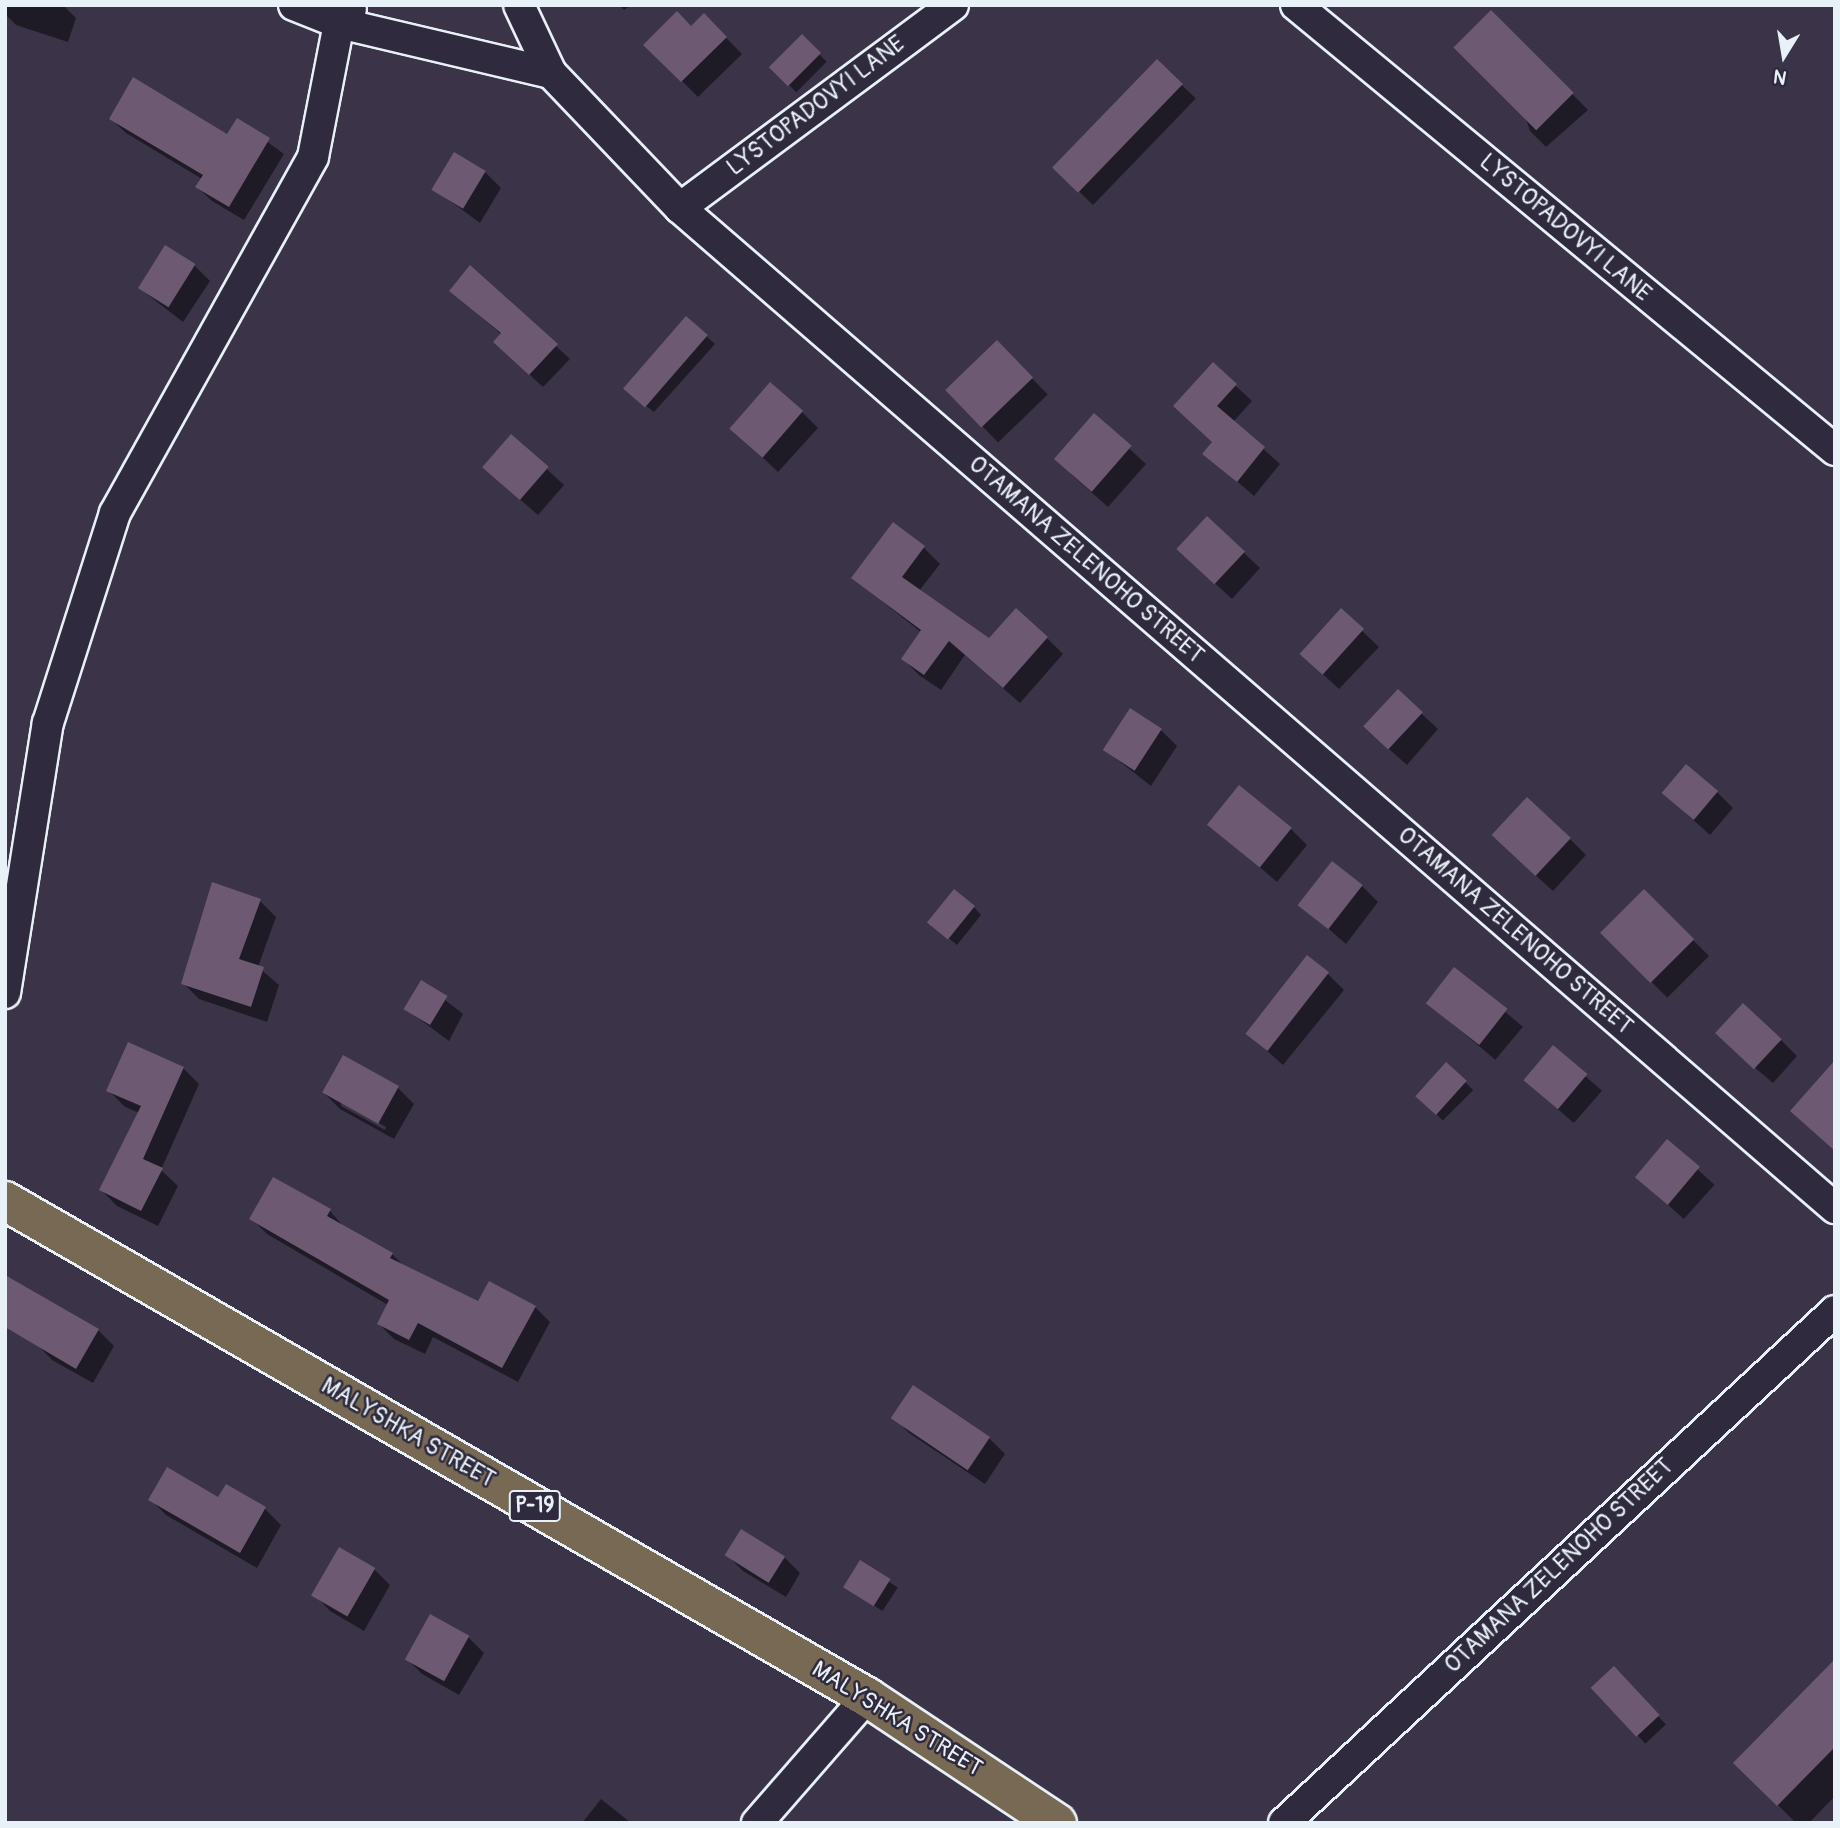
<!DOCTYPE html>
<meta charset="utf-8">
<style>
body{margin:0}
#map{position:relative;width:1840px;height:1828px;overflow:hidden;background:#3b3348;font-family:Pangolin,sans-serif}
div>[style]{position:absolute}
.shadow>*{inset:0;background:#0007;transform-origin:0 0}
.building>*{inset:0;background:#6d5972;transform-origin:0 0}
.roads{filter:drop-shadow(2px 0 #e8f1f8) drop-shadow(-2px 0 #e8f1f8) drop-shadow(0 2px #e8f1f8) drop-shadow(0 -2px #e8f1f8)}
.minor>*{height:30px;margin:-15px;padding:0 15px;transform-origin:15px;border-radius:15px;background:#2f2a3d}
.primary>*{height:38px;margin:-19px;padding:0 19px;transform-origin:19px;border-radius:19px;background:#786954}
span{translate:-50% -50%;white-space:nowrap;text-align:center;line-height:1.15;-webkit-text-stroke:5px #2f2a3d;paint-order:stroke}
.shield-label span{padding:2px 5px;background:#2f2a3d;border:2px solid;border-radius:5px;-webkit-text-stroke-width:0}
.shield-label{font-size:21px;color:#e8f1f8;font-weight:700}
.street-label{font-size:23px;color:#e8f1f8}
.frame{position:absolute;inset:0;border:7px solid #e8f1f8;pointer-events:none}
.north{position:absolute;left:1749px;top:21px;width:70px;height:70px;-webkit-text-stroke:5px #2f2a3d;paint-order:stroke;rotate:191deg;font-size:19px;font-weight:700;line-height:28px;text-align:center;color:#e8f1f8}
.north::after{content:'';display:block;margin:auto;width:24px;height:32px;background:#e8f1f8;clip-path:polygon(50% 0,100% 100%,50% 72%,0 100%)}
</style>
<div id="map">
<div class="shadow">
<i style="clip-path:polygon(5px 5px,63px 5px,76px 18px,68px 42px,16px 25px,5px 14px)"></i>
<i style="clip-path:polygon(619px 5px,631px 5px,624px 10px)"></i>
<i style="clip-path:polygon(1491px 12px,1588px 110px,1546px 147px,1530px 131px)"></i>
<i style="clip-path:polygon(704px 15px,742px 54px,698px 97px,646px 45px,692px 28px)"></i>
<i style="left:802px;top:37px;width:35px;height:43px;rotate:45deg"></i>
<i style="left:1157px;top:61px;width:54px;height:148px;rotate:44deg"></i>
<i style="clip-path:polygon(111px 119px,228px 136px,237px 120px,284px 154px,244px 220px,212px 201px,197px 187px,202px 179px,126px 133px)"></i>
<i style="clip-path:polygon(485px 172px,501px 188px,480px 223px,434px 189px)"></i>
<i style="clip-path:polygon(194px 265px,210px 281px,183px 322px,139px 288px)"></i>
<i style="clip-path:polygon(470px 268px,570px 359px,543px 387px,508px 355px,502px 335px,451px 291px)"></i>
<i style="clip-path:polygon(686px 318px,715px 344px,654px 412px,632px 395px)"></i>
<i style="left:997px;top:342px;width:73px;height:69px;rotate:46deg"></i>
<i style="clip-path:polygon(1213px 365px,1252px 401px,1233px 422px,1280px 464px,1254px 496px,1205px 454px,1214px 443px)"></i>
<i style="clip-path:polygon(802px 412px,818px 428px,778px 472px,747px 443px)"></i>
<i style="clip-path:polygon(1094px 416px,1146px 464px,1108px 507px,1072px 475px)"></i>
<i style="clip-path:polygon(511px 436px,564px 485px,538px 515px,501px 483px)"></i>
<i style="clip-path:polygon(1207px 518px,1260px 568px,1232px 599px,1195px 565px)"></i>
<i style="clip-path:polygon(924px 548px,940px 564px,919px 591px,989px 641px,1047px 638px,1063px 654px,1020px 703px,965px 655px,941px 690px,919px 675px,903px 659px,922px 633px,853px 578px)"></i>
<i style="clip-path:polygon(1341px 611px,1379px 647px,1339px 689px,1317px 669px)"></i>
<i style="clip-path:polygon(1398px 692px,1438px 729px,1407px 765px,1382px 743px)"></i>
<i style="clip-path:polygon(1161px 730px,1177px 746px,1151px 786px,1105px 750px)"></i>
<i style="clip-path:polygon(1717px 792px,1733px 808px,1710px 835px,1663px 793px)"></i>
<i style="clip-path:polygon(1210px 824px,1291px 829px,1307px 845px,1277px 882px)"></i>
<i style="clip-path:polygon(1570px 839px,1586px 855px,1553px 891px,1510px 852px)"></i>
<i style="clip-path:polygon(1362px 886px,1378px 902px,1346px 944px,1301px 905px)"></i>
<i style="left:1644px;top:891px;width:92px;height:59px;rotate:45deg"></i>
<i style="clip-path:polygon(260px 901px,276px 917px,258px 967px,279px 985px,267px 1022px,199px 999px,183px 983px)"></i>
<i style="clip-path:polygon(974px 907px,981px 915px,957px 945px,930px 923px)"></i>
<i style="left:1454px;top:969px;width:90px;height:43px;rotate:40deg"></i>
<i style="clip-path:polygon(1328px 974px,1344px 990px,1283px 1065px,1247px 1033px)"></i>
<i style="clip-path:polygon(422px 982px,463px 1014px,449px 1041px,406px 1009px)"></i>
<i style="clip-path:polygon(1781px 1040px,1797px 1056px,1773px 1083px,1734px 1050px)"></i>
<i style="left:1553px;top:1048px;width:65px;height:43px;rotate:41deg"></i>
<i style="left:1447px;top:1064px;width:37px;height:43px;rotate:45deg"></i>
<i style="clip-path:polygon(183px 1068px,199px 1084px,161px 1170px,178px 1186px,158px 1226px,117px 1206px,101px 1190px,140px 1113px,125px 1107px,109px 1091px)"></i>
<i style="clip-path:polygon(evenodd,398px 1088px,414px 1104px,394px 1139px,340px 1109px,324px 1093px,398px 1088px,341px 1102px,386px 1127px,385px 1130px,341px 1106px,341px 1102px)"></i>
<i style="left:1667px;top:1142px;width:64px;height:46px;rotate:42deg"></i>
<i style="clip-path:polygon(330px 1211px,344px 1227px,392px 1254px,407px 1269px,479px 1304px,535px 1307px,550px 1322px,518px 1382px,433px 1337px,425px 1354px,394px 1339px,379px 1324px,388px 1305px,267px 1234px,252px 1219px)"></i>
<i style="clip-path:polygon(98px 1330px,114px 1346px,93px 1383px,52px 1360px,36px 1343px)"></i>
<i style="clip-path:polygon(893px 1417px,989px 1438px,1005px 1454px,985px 1484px,909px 1433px)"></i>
<i style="clip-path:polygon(226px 1486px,265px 1509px,281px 1525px,257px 1568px,166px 1515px,150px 1499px,219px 1499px)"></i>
<i style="clip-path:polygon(727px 1555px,784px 1557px,800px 1573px,786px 1597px,743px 1571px)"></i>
<i style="left:860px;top:1563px;width:45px;height:28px;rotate:33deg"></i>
<i style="clip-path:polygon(374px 1569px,390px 1585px,364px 1631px,330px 1611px,314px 1594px)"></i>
<i style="clip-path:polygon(468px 1637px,484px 1653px,459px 1695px,422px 1674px,406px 1658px)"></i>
<i style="clip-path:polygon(1835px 1661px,1835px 1796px,1809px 1823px,1796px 1823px,1735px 1763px)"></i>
<i style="left:1614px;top:1669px;width:76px;height:28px;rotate:47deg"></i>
<i style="clip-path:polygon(601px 1799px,631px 1823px,582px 1823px)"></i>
</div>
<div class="building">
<i style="left:1491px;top:10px;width:117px;height:53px;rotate:45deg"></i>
<i style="clip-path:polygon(677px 11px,691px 26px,704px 13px,727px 37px,681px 82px,643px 45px)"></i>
<i style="left:802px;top:34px;width:27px;height:47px;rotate:45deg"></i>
<i style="left:1157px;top:59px;width:36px;height:151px;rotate:44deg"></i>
<i style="clip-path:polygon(133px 77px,227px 134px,237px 118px,270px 138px,229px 207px,195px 187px,203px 175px,109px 119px)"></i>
<i style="left:454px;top:152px;width:37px;height:44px;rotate:31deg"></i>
<i style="left:165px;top:245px;width:36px;height:51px;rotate:32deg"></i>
<i style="clip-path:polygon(470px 265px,558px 344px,529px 375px,493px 342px,501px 333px,449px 291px)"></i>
<i style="left:686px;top:316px;width:29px;height:96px;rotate:41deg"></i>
<i style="left:997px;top:340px;width:52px;height:72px;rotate:46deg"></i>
<i style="clip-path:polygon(1213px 362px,1237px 384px,1217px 406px,1265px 447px,1237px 482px,1202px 454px,1212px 442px,1173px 406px)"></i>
<i style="left:770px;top:382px;width:44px;height:62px;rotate:41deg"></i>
<i style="left:1094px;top:413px;width:50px;height:61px;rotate:41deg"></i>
<i style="left:511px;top:434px;width:50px;height:44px;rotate:41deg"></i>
<i style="left:1207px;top:516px;width:52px;height:45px;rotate:43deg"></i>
<i style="clip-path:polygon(893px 522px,925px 546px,902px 577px,989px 638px,1016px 608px,1048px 637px,1003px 688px,949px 641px,924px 675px,901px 659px,921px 630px,851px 578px)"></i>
<i style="left:1341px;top:608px;width:31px;height:62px;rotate:42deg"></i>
<i style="left:1398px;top:689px;width:34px;height:51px;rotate:43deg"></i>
<i style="left:1130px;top:708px;width:38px;height:50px;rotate:33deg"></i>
<i style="left:1686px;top:764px;width:42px;height:38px;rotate:40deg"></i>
<i style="left:1239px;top:785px;width:68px;height:51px;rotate:39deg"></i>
<i style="left:1527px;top:797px;width:60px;height:52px;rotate:43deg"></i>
<i style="left:1332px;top:861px;width:39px;height:56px;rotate:38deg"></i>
<i style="clip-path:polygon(212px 882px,261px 899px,239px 959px,264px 967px,251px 1007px,181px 984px)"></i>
<i style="left:954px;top:889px;width:27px;height:43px;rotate:39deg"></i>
<i style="left:1644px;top:889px;width:71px;height:62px;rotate:45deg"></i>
<i style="left:1307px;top:955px;width:28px;height:100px;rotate:38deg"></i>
<i style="left:1454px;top:967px;width:68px;height:46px;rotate:38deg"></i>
<i style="left:421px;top:980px;width:31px;height:34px;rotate:31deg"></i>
<i style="left:1743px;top:1003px;width:53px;height:41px;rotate:43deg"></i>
<i style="clip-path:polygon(128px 1042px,184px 1067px,143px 1159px,163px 1168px,141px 1211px,99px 1190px,141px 1106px,106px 1091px)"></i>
<i style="left:1553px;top:1045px;width:45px;height:46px;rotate:40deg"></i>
<i style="left:343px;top:1055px;width:64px;height:43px;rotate:29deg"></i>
<i style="clip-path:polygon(1835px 1060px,1835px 1151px,1790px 1111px)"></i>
<i style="left:1446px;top:1062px;width:28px;height:46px;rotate:42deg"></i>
<i style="left:1667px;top:1139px;width:43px;height:50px;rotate:40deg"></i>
<i style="clip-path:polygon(273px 1177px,331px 1209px,327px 1216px,393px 1253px,390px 1258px,478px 1301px,489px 1281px,536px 1306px,502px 1368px,418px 1323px,409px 1340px,377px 1324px,389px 1300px,249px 1219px)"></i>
<i style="clip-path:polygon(5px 1275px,99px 1329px,76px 1369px,5px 1327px)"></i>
<i style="left:913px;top:1385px;width:93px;height:40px;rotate:34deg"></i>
<i style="clip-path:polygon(167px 1467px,218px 1497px,226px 1484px,266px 1507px,240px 1553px,148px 1500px)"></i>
<i style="left:741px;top:1529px;width:52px;height:31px;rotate:32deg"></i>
<i style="left:339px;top:1547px;width:42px;height:56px;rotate:30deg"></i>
<i style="left:860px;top:1560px;width:36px;height:32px;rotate:32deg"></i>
<i style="left:430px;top:1614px;width:45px;height:52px;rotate:29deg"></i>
<i style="clip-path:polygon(1835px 1659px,1835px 1747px,1777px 1806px,1733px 1763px)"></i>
<i style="left:1614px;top:1666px;width:67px;height:32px;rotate:47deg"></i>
</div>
<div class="roads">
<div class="minor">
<i style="left:294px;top:5px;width:48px;rotate:21.8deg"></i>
<i style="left:339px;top:23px;width:218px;rotate:13.3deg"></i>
<i style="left:551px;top:73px;width:187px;rotate:46.3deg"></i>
<i style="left:680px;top:208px;width:1528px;rotate:40.89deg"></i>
<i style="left:519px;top:5px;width:75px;rotate:64.8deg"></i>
<i style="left:1296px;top:5px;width:699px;rotate:39.54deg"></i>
<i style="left:680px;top:208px;width:340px;rotate:-36.6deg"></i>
<i style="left:5px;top:993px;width:273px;rotate:-81deg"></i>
<i style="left:48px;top:723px;width:220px;rotate:-72.3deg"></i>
<i style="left:115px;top:513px;width:407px;rotate:-60.9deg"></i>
<i style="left:313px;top:157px;width:136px;rotate:-79deg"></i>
<i style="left:339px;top:23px;width:18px;rotate:-49deg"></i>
<i style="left:757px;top:1823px;width:167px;rotate:-48.9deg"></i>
<i style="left:1284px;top:1823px;width:752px;rotate:-42.9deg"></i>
</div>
<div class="primary">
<i style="left:5px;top:1201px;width:995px;rotate:29.92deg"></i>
<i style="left:867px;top:1697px;width:228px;rotate:33.6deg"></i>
</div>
</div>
<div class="shield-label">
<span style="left:535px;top:1506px">Р-19</span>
</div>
<div class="street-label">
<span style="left:816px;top:106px;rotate:-37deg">LYSTOPADOVYI LANE</span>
<span style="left:1565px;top:228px;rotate:40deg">LYSTOPADOVYI LANE</span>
<span style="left:1086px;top:560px;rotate:41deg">OTAMANA ZELENOHO STREET</span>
<span style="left:1515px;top:931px;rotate:41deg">OTAMANA ZELENOHO STREET</span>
<span style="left:408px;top:1433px;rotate:30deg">MALYSHKA STREET</span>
<span style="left:1559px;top:1566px;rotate:-43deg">OTAMANA ZELENOHO STREET</span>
<span style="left:897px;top:1719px;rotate:32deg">MALYSHKA STREET</span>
</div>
<div class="frame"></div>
<div class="north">N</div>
</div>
